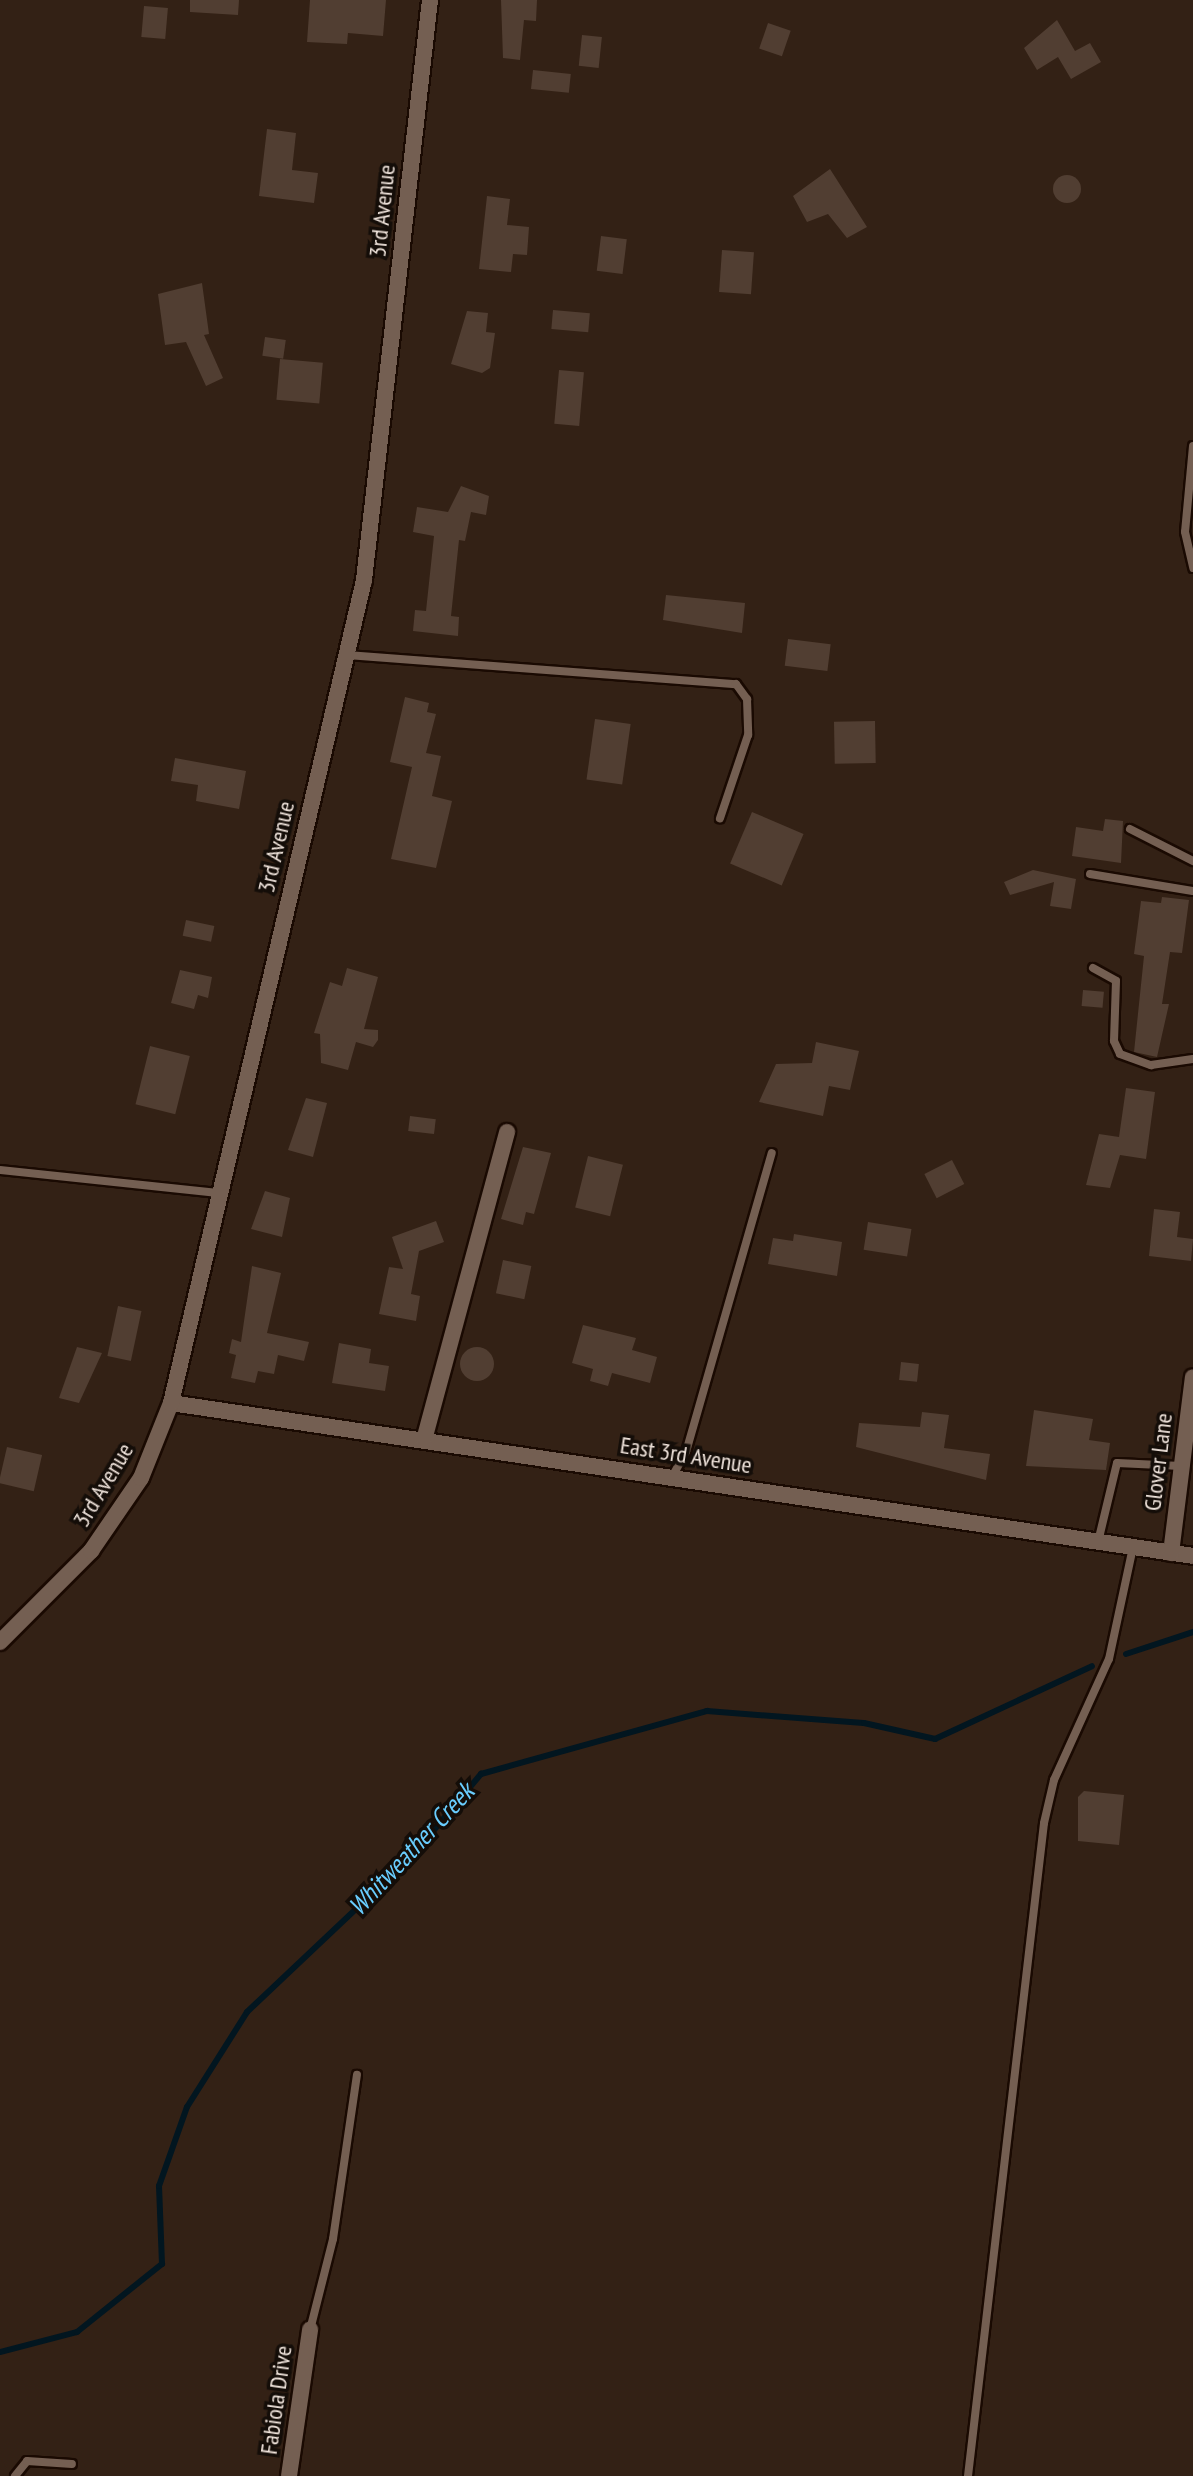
<!DOCTYPE html>
<style>
body{margin:0}
#map{position:relative;width:1193px;height:2476px;overflow:hidden;background:#332115;font-family:"PT Sans Narrow",sans-serif}
div>[style]{position:absolute}
.stream>*{height:6px;margin:-3px;padding:0 3px;transform-origin:3px;border-radius:3px;background:#021620}
.building>*{inset:0;background:#513e32;transform-origin:0 0}
.round{border-radius:50%}
.roads{filter:drop-shadow(2px 0 #1a0a02) drop-shadow(-2px 0 #1a0a02) drop-shadow(0 2px #1a0a02) drop-shadow(0 -2px #1a0a02)}
.service>*{height:8px;margin:-4px;padding:0 4px;transform-origin:4px;border-radius:4px;background:#745f52}
.minor>*{height:16px;margin:-8px;padding:0 8px;transform-origin:8px;border-radius:8px;background:#745f52}
span{translate:-50% -50%;white-space:nowrap;text-align:center;line-height:1.15;-webkit-text-stroke:7px #140d08;paint-order:stroke}
.street-label{font-size:24px;color:#f1e5dd}
.water-label{font-size:26px;color:#69cdfe;font-style:italic}
</style>
<div id="map">
<div class="stream">
<i style="left:1126px;top:1654px;width:71px;rotate:-18.2deg"></i>
<i style="left:0;top:2352px;width:80px;rotate:-14.6deg"></i>
<i style="left:77px;top:2332px;width:109px;rotate:-38.7deg"></i>
<i style="left:162px;top:2264px;width:78px;rotate:-92.2deg"></i>
<i style="left:159px;top:2186px;width:84px;rotate:-70.5deg"></i>
<i style="left:187px;top:2107px;width:112px;rotate:-57.7deg"></i>
<i style="left:247px;top:2012px;width:228px;rotate:-43.4deg"></i>
<i style="left:413px;top:1855px;width:106px;rotate:-50deg"></i>
<i style="left:481px;top:1774px;width:235px;rotate:-15.6deg"></i>
<i style="left:707px;top:1711px;width:157px;rotate:4.4deg"></i>
<i style="left:864px;top:1723px;width:73px;rotate:12.7deg"></i>
<i style="left:935px;top:1739px;width:173px;rotate:-24.9deg"></i>
</div>
<div class="building">
<i style="clip-path:polygon(190px 0,239px 0,238px 15px,190px 12px)"></i>
<i style="clip-path:polygon(310px 0,386px 0,383px 36px,348px 33px,347px 44px,307px 42px)"></i>
<i style="clip-path:polygon(501px 0,537px 0,536px 21px,524px 20px,520px 60px,503px 58px)"></i>
<i style="left:144px;top:6px;width:24px;height:31px;rotate:5deg"></i>
<i style="clip-path:polygon(1057px 20px,1075px 51px,1090px 43px,1101px 62px,1071px 79px,1058px 57px,1037px 70px,1024px 48px)"></i>
<i style="left:768px;top:23px;width:24px;height:27px;rotate:19deg"></i>
<i style="left:582px;top:35px;width:20px;height:31px;rotate:6deg"></i>
<i style="left:533px;top:70px;width:38px;height:19px;rotate:6deg"></i>
<i style="clip-path:polygon(267px 129px,296px 133px,292px 170px,318px 173px,314px 203px,259px 196px)"></i>
<i style="clip-path:polygon(830px 169px,867px 227px,847px 238px,828px 214px,807px 222px,793px 196px)"></i>
<i class="round" style="left:1053px;top:175px;width:28px;height:28px"></i>
<i style="clip-path:polygon(487px 196px,510px 199px,507px 225px,529px 227px,527px 255px,513px 254px,511px 272px,479px 269px)"></i>
<i style="left:601px;top:236px;width:26px;height:35px;rotate:7deg"></i>
<i style="left:722px;top:250px;width:32px;height:42px;rotate:4deg"></i>
<i style="clip-path:polygon(202px 283px,209px 334px,204px 335px,223px 378px,206px 386px,186px 342px,165px 345px,158px 294px)"></i>
<i style="left:553px;top:310px;width:37px;height:19px;rotate:5deg"></i>
<i style="clip-path:polygon(467px 311px,488px 313px,486px 332px,495px 333px,490px 368px,482px 373px,451px 364px)"></i>
<i style="left:265px;top:337px;width:21px;height:19px;rotate:8deg"></i>
<i style="left:280px;top:359px;width:43px;height:41px;rotate:5deg"></i>
<i style="left:559px;top:370px;width:25px;height:54px;rotate:5deg"></i>
<i style="clip-path:polygon(461px 486px,489px 496px,486px 515px,471px 512px,465px 541px,459px 540px,451px 616px,459px 617px,458px 636px,413px 631px,415px 610px,426px 611px,434px 536px,413px 532px,417px 507px,448px 512px)"></i>
<i style="clip-path:polygon(666px 595px,745px 603px,742px 633px,663px 620px)"></i>
<i style="left:788px;top:639px;width:43px;height:27px;rotate:7deg"></i>
<i style="clip-path:polygon(405px 697px,429px 703px,427px 712px,436px 714px,426px 753px,441px 756px,432px 796px,452px 801px,436px 868px,391px 859px,412px 767px,390px 762px)"></i>
<i style="left:595px;top:719px;width:36px;height:61px;rotate:8deg"></i>
<i style="left:875px;top:721px;width:42px;height:41px;rotate:89deg"></i>
<i style="clip-path:polygon(175px 758px,246px 771px,239px 809px,196px 801px,198px 785px,171px 781px)"></i>
<i style="left:752px;top:812px;width:56px;height:56px;rotate:23deg"></i>
<i style="clip-path:polygon(1105px 819px,1123px 821px,1121px 863px,1072px 856px,1076px 827px,1103px 831px)"></i>
<i style="clip-path:polygon(1033px 870px,1076px 879px,1071px 909px,1050px 906px,1054px 882px,1010px 895px,1004px 882px)"></i>
<i style="clip-path:polygon(1162px 897px,1189px 900px,1182px 953px,1170px 952px,1162px 1004px,1169px 1004px,1157px 1057px,1134px 1052px,1144px 956px,1134px 954px,1141px 901px,1161px 903px)"></i>
<i style="left:186px;top:920px;width:29px;height:16px;rotate:12deg"></i>
<i style="clip-path:polygon(347px 968px,378px 977px,364px 1029px,378px 1030px,378px 1040px,373px 1047px,356px 1042px,348px 1070px,321px 1063px,320px 1034px,314px 1033px,330px 982px,342px 986px)"></i>
<i style="clip-path:polygon(180px 970px,212px 977px,208px 998px,198px 995px,194px 1009px,171px 1003px)"></i>
<i style="left:1083px;top:990px;width:21px;height:16px;rotate:5deg"></i>
<i style="clip-path:polygon(816px 1042px,859px 1051px,850px 1090px,829px 1086px,823px 1116px,759px 1102px,776px 1064px,812px 1063px)"></i>
<i style="left:150px;top:1046px;width:41px;height:60px;rotate:14deg"></i>
<i style="clip-path:polygon(1126px 1088px,1155px 1092px,1146px 1159px,1120px 1155px,1110px 1188px,1086px 1185px,1099px 1134px,1119px 1137px)"></i>
<i style="clip-path:polygon(306px 1098px,327px 1103px,313px 1157px,288px 1150px)"></i>
<i style="left:410px;top:1116px;width:26px;height:15px;rotate:7deg"></i>
<i style="clip-path:polygon(523px 1147px,551px 1153px,534px 1214px,526px 1212px,523px 1225px,501px 1219px)"></i>
<i style="left:588px;top:1156px;width:36px;height:53px;rotate:14deg"></i>
<i style="left:952px;top:1160px;width:27px;height:31px;rotate:63deg"></i>
<i style="clip-path:polygon(265px 1191px,290px 1198px,282px 1237px,251px 1229px)"></i>
<i style="clip-path:polygon(1154px 1209px,1180px 1212px,1177px 1237px,1193px 1239px,1191px 1261px,1149px 1256px)"></i>
<i style="clip-path:polygon(436px 1221px,444px 1242px,419px 1251px,411px 1294px,420px 1296px,416px 1321px,379px 1314px,389px 1267px,403px 1269px,392px 1237px)"></i>
<i style="left:868px;top:1222px;width:44px;height:28px;rotate:9deg"></i>
<i style="clip-path:polygon(794px 1234px,842px 1242px,837px 1276px,768px 1264px,773px 1238px,793px 1241px)"></i>
<i style="left:503px;top:1260px;width:29px;height:34px;rotate:12deg"></i>
<i style="clip-path:polygon(252px 1266px,281px 1273px,267px 1333px,309px 1342px,304px 1361px,278px 1355px,274px 1374px,258px 1371px,255px 1383px,231px 1378px,236px 1355px,229px 1353px,232px 1339px,241px 1342px)"></i>
<i style="left:118px;top:1306px;width:24px;height:51px;rotate:12deg"></i>
<i style="clip-path:polygon(583px 1325px,636px 1338px,632px 1350px,657px 1357px,650px 1383px,612px 1373px,608px 1386px,590px 1381px,593px 1369px,572px 1363px)"></i>
<i style="clip-path:polygon(339px 1343px,371px 1349px,369px 1363px,389px 1366px,385px 1391px,332px 1383px)"></i>
<i class="round" style="left:460px;top:1347px;width:34px;height:34px"></i>
<i style="clip-path:polygon(77px 1347px,102px 1353px,79px 1403px,59px 1398px)"></i>
<i style="left:901px;top:1362px;width:18px;height:18px;rotate:6deg"></i>
<i style="clip-path:polygon(1034px 1410px,1093px 1419px,1089px 1440px,1110px 1443px,1106px 1470px,1026px 1466px)"></i>
<i style="clip-path:polygon(922px 1412px,949px 1415px,944px 1448px,990px 1454px,986px 1480px,856px 1447px,859px 1423px,920px 1427px)"></i>
<i style="left:7px;top:1447px;width:36px;height:37px;rotate:13deg"></i>
<i style="clip-path:polygon(1084px 1791px,1124px 1795px,1119px 1845px,1078px 1841px,1078px 1797px)"></i>
</div>
<div class="roads">
<div class="service">
<i style="left:1193px;top:446px;width:86px;rotate:95.3deg"></i>
<i style="left:1185px;top:532px;width:37px;rotate:77deg"></i>
<i style="left:347px;top:655px;width:390px;rotate:4.3deg"></i>
<i style="left:736px;top:684px;width:19px;rotate:54deg"></i>
<i style="left:747px;top:699px;width:36px;rotate:88deg"></i>
<i style="left:748px;top:735px;width:88px;rotate:108.6deg"></i>
<i style="left:1130px;top:829px;width:71px;rotate:26.9deg"></i>
<i style="left:1090px;top:874px;width:104px;rotate:9.4deg"></i>
<i style="left:1093px;top:968px;width:26px;rotate:29deg"></i>
<i style="left:1116px;top:981px;width:60px;rotate:91.9deg"></i>
<i style="left:1114px;top:1041px;width:14px;rotate:65deg"></i>
<i style="left:1120px;top:1054px;width:33px;rotate:20deg"></i>
<i style="left:1151px;top:1065px;width:42px;rotate:-8.1deg"></i>
<i style="left:0;top:1170px;width:220px;rotate:6deg"></i>
<i style="left:672px;top:1477px;width:29px;rotate:-61deg"></i>
<i style="left:686px;top:1452px;width:311px;rotate:-74deg"></i>
<i style="left:1098px;top:1542px;width:81px;rotate:-76.5deg"></i>
<i style="left:1117px;top:1463px;width:64px;rotate:2.7deg"></i>
<i style="left:310px;top:2330px;width:94px;rotate:-75.8deg"></i>
<i style="left:333px;top:2239px;width:166px;rotate:-81.7deg"></i>
<i style="left:15px;top:2476px;width:19px;rotate:-51deg"></i>
<i style="left:27px;top:2461px;width:45px;rotate:3.8deg"></i>
<i style="left:968px;top:2476px;width:657px;rotate:-83.36deg"></i>
<i style="left:1044px;top:1823px;width:44px;rotate:-76.9deg"></i>
<i style="left:1054px;top:1780px;width:133px;rotate:-65.6deg"></i>
<i style="left:1109px;top:1659px;width:115px;rotate:-77.9deg"></i>
</div>
<div class="minor">
<i style="left:171px;top:1403px;width:1033px;rotate:8.51deg"></i>
<i style="left:424px;top:1440px;width:319px;rotate:-74.9deg"></i>
<i style="left:1171px;top:1553px;width:177px;rotate:-82.9deg"></i>
<i style="left:0;top:1642px;width:129px;rotate:-45deg"></i>
<i style="left:91px;top:1551px;width:88px;rotate:-55.6deg"></i>
<i style="left:141px;top:1478px;width:81px;rotate:-68.2deg"></i>
<i style="left:171px;top:1403px;width:845px;rotate:-76.8deg"></i>
<i style="left:364px;top:580px;width:584px;rotate:-83.51deg"></i>
<i style="left:289px;top:2476px;width:148px;rotate:-81.8deg"></i>
</div>
</div>
<div class="street-label">
<span style="left:382px;top:211px;rotate:-84deg">3rd Avenue</span>
<span style="left:276px;top:847px;rotate:-77deg">3rd Avenue</span>
<span style="left:686px;top:1455px;rotate:9deg">East 3rd Avenue</span>
<span style="left:1158px;top:1462px;rotate:-83deg">Glover Lane</span>
<span style="left:103px;top:1485px;rotate:-59deg">3rd Avenue</span>
<span style="left:276px;top:2400px;rotate:-82deg">Fabiola Drive</span>
</div>
<div class="water-label">
<span style="left:411px;top:1849px;rotate:-47deg">Whitweather Creek</span>
</div>
</div>
